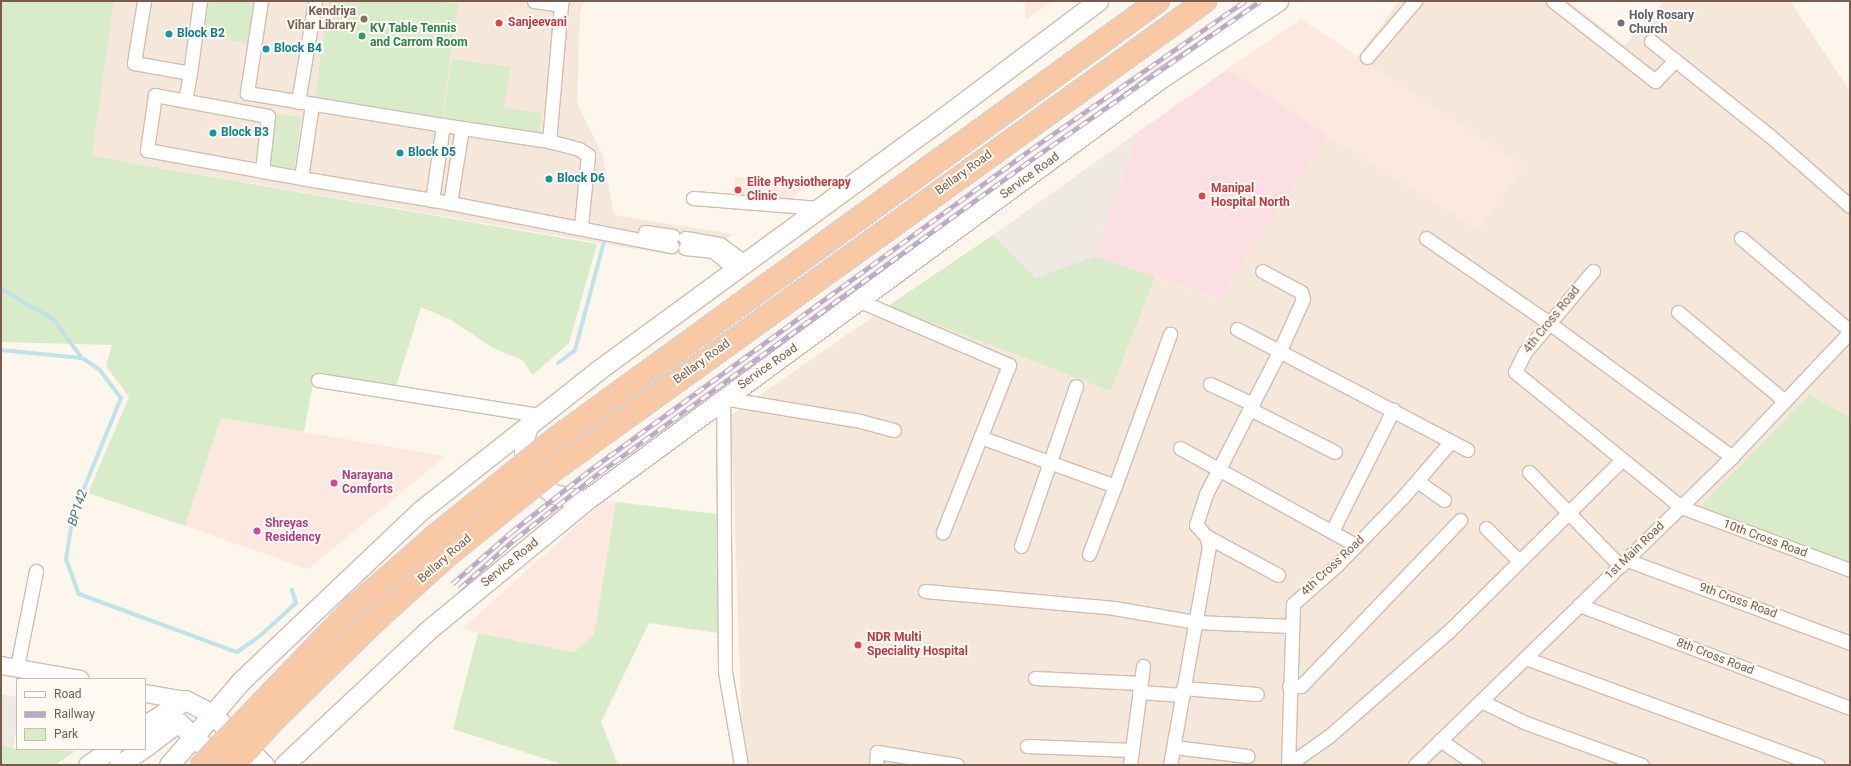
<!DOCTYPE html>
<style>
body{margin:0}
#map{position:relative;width:1851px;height:766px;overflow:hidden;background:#fdf6ec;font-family:Roboto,sans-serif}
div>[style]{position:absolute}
.residential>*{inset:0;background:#f5e8da}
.commercial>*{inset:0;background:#fde8e0}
.industrial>*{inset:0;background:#efe9e4}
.medical>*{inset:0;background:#fbdfe3}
.green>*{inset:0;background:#d8ecc9;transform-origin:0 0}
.stream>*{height:4px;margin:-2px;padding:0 2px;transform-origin:2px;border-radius:2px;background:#bfe3e8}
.roads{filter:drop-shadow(1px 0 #d1beb0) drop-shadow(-1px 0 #d1beb0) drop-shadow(0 1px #d1beb0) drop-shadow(0 -1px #d1beb0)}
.minor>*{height:13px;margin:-6.5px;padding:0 6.5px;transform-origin:6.5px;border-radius:6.5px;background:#fff}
.tertiary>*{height:17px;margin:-8.5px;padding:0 8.5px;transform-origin:8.5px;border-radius:8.5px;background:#fff}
.secondary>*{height:19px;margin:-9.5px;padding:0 9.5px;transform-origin:9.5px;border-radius:9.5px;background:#fff}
.rail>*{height:4.5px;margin-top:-2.25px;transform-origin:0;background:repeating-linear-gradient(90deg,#fffaf3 0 9px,#b9a8c9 0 18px);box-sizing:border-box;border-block:1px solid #b9a8c9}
.bridges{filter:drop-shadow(1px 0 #dad1cd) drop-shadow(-1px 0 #dad1cd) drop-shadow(0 1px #dad1cd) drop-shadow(0 -1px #dad1cd)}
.trunk-bridge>*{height:22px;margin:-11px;padding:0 11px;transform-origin:11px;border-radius:11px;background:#f9c8a4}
.dots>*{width:11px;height:11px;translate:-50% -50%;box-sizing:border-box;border:2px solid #fffaf3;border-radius:50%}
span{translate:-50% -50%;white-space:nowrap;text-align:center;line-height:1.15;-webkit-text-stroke:4px #fffaf3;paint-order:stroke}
.education-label{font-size:12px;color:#785e54;font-weight:700}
.right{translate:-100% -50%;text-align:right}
.worship-label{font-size:12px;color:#5b616d;font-weight:700}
.left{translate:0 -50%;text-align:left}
.health-label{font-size:12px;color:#be3a42;font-weight:700}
.leisure-label{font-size:12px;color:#27864d;font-weight:700}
.culture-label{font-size:12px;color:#0d838f;font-weight:700}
.street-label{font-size:12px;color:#7a5c4d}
.hotel-label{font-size:12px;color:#b23c85;font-weight:700}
.water-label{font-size:13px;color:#437c86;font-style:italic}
.frame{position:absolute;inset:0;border:2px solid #7a5c4d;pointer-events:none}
.legend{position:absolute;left:16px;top:678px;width:130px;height:72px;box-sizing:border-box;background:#fffaf3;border:1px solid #cabbb1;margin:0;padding:5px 7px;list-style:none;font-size:12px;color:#7a5c4d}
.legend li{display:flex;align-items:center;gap:8px;height:20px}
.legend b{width:20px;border:1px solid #cabbb1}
</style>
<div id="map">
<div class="residential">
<i style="clip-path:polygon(114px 1px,584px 1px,580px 13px,577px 103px,603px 156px,614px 215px,733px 234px,708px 256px,664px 254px,92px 156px)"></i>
<i style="clip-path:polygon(1399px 1px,1568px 1px,1625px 45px,1665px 1px,1790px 1px,1850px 91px,1850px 765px,743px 765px,731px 415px,888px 306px,1111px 391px,1155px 277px,1220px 299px,1328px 136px,1478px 229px,1523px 166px,1358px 57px)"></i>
</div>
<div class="commercial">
<i style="clip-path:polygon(1025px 1px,1053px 1px,1025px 20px)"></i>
<i style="clip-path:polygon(1301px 19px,1523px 166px,1478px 229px,1328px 136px,1228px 69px)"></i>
<i style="clip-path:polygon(735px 177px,812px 183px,774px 211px,732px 207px)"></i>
<i style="clip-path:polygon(221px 418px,446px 456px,308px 569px,185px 526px)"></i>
<i style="clip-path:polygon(605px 500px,616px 502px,594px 635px,574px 652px,462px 629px)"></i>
</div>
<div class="industrial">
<i style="clip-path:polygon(1138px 132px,1095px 256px,1036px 278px,993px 235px)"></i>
<i style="clip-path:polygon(1px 694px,17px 697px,17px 726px,13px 748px,1px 745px)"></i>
</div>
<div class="medical">
<i style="clip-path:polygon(1228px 69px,1328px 136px,1220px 299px,1095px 256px,1138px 132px)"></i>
</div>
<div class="green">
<i style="clip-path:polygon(1px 1px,114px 1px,92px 156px,597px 244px,569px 343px,533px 375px,522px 360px,493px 348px,451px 320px,421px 307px,395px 389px,314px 377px,304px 432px,221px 418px,185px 526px,88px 493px,129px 397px,106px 366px,112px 345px,1px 342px)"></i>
<i style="clip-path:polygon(209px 1px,256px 1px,249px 44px,204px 36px)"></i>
<i style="clip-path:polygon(329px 1px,438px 1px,458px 4px,441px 122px,314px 103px)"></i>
<i style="clip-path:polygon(452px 59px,510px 67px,504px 108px,542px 113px,539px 132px,443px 117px)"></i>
<i style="left:276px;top:114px;width:25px;height:52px;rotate:7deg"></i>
<i style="clip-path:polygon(993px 235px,1036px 278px,1095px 256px,1155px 277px,1111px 391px,888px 306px)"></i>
<i style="clip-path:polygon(1809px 395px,1850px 417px,1850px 563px,1701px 506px)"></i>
<i style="clip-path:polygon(616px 502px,717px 514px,718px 633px,649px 623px,601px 722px,618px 765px,564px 765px,453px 729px,478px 633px,574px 652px,594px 635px)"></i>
<i style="clip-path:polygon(1px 745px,17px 749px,75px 751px,55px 765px,1px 765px)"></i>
</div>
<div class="stream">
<i style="left:1px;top:289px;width:60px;rotate:30deg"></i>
<i style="left:53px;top:319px;width:49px;rotate:53.4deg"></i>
<i style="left:1px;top:350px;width:81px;rotate:5.6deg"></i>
<i style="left:82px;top:358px;width:20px;rotate:33deg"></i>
<i style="left:99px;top:369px;width:36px;rotate:53deg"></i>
<i style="left:121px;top:398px;width:126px;rotate:112.3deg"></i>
<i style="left:73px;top:515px;width:45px;rotate:99deg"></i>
<i style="left:66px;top:559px;width:37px;rotate:70deg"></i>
<i style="left:79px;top:594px;width:168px;rotate:20.2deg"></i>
<i style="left:237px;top:652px;width:28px;rotate:-35deg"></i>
<i style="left:260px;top:636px;width:49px;rotate:-42.5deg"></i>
<i style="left:296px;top:603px;width:14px;rotate:-107deg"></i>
<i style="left:558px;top:363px;width:21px;rotate:-37deg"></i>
<i style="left:575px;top:350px;width:112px;rotate:-75deg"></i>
</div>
<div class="roads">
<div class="minor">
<i style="left:144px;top:1px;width:63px;rotate:99.2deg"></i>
<i style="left:134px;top:63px;width:57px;rotate:10.1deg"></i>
<i style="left:190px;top:73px;width:27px;rotate:100deg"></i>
<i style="left:261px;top:1px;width:93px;rotate:98.7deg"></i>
<i style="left:247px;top:93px;width:199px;rotate:9.3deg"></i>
<i style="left:443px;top:125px;width:76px;rotate:98.3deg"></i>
<i style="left:534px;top:1px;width:27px;rotate:8deg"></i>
<i style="left:561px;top:5px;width:4px;rotate:-76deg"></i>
<i style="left:1553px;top:1px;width:130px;rotate:38.1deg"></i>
<i style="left:1655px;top:81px;width:29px;rotate:-46deg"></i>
<i style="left:561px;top:5px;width:137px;rotate:95deg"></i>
<i style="left:549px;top:141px;width:31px;rotate:15deg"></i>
<i style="left:579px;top:149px;width:11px;rotate:34deg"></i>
<i style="left:588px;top:155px;width:72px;rotate:95.6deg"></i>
<i style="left:1651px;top:41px;width:152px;rotate:38.6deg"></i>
<i style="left:1770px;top:136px;width:106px;rotate:41.2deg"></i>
<i style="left:1367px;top:57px;width:74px;rotate:-49.4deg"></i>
<i style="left:190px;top:73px;width:73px;rotate:-82.1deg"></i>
<i style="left:298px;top:102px;width:102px;rotate:-80.4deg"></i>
<i style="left:443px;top:125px;width:107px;rotate:8.6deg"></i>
<i style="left:262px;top:171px;width:55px;rotate:-83.8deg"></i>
<i style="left:268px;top:116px;width:115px;rotate:-169.5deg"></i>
<i style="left:155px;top:95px;width:56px;rotate:98.3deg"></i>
<i style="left:147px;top:150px;width:117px;rotate:10.3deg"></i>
<i style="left:262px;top:171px;width:40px;rotate:10deg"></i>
<i style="left:301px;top:178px;width:151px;rotate:9.5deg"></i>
<i style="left:450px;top:203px;width:226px;rotate:11deg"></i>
<i style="left:301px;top:178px;width:75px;rotate:-81.5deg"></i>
<i style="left:693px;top:198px;width:127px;rotate:4.5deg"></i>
<i style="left:450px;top:203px;width:76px;rotate:-80.9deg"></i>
<i style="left:645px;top:232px;width:28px;rotate:8deg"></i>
<i style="left:685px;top:238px;width:36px;rotate:10deg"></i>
<i style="left:720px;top:244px;width:31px;rotate:36deg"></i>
<i style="left:1426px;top:238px;width:150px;rotate:34.6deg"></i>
<i style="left:1549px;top:323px;width:227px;rotate:36.2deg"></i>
<i style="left:1741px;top:238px;width:143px;rotate:40.5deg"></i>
<i style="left:685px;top:248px;width:28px;rotate:6deg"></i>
<i style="left:713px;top:251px;width:30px;rotate:40deg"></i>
<i style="left:1593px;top:271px;width:106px;rotate:130deg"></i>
<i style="left:1525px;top:352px;width:22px;rotate:117deg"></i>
<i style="left:1515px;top:372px;width:214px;rotate:39.1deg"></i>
<i style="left:1681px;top:507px;width:180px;rotate:20.4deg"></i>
<i style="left:860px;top:301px;width:162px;rotate:23.2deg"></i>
<i style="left:1009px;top:365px;width:180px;rotate:111.6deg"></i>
<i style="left:1678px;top:312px;width:139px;rotate:39.8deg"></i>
<i style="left:1237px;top:329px;width:260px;rotate:27.7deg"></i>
<i style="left:318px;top:380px;width:224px;rotate:9deg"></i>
<i style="left:1210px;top:384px;width:47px;rotate:24.9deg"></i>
<i style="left:1250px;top:409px;width:95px;rotate:26.8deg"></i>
<i style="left:980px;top:437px;width:144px;rotate:19.9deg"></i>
<i style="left:1115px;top:486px;width:162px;rotate:-70.1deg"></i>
<i style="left:1180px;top:448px;width:201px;rotate:28.9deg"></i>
<i style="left:1529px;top:472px;width:131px;rotate:45.9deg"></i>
<i style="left:1417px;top:481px;width:33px;rotate:35deg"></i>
<i style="left:1486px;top:528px;width:47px;rotate:45deg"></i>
<i style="left:1332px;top:531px;width:136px;rotate:-63.2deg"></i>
<i style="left:1206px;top:536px;width:82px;rotate:28.4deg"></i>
<i style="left:1021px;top:546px;width:169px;rotate:-71deg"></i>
<i style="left:1089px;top:554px;width:73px;rotate:-69.1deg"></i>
<i style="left:1627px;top:560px;width:238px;rotate:20.4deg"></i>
<i style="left:925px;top:591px;width:190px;rotate:5.1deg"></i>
<i style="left:1114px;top:608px;width:82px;rotate:9.8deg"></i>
<i style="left:1195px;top:622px;width:96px;rotate:2.4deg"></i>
<i style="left:1579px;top:605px;width:290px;rotate:20.8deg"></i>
<i style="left:1525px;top:658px;width:312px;rotate:20.1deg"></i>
<i style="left:17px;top:667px;width:98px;rotate:-78.8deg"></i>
<i style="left:1035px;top:678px;width:105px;rotate:2.7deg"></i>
<i style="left:1289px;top:686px;width:12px"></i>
<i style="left:1301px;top:686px;width:230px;rotate:-46.2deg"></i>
<i style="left:1183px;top:688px;width:74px;rotate:4.6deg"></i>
<i style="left:1139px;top:692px;width:44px;rotate:3.9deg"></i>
<i style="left:1481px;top:701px;width:50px;rotate:26.1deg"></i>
<i style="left:1526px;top:723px;width:123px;rotate:19.9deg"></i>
<i style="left:1440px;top:740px;width:44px;rotate:34.8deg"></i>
<i style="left:1027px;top:746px;width:105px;rotate:2.2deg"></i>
<i style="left:1174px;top:747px;width:74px;rotate:7deg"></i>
<i style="left:741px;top:765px;width:95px;rotate:-99.7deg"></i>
<i style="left:725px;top:671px;width:273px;rotate:-90.4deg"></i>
<i style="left:723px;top:398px;width:139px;rotate:9.5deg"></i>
<i style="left:860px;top:421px;width:35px;rotate:15deg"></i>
<i style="left:876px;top:765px;width:13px;rotate:-86deg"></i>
<i style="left:877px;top:752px;width:81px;rotate:9.2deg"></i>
<i style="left:1130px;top:765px;width:100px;rotate:-82.5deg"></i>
<i style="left:1170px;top:765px;width:222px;rotate:-79.9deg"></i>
<i style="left:1209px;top:546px;width:10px;rotate:-107deg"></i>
<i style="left:1206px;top:536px;width:15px;rotate:-132deg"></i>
<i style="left:1196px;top:525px;width:33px;rotate:-72deg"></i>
<i style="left:1206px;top:494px;width:162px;rotate:-62.8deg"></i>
<i style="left:1280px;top:350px;width:56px;rotate:-65.7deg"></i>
<i style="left:1303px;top:299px;width:7px;rotate:-106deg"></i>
<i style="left:1301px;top:292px;width:44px;rotate:-151.7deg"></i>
<i style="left:1288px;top:765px;width:50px;rotate:-35.3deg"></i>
<i style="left:1329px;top:736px;width:159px;rotate:-41.2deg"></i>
<i style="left:1449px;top:631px;width:242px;rotate:-44.7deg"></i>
<i style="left:1288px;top:765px;width:161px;rotate:-88.2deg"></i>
<i style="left:1293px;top:604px;width:59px;rotate:-41.6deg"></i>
<i style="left:1337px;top:565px;width:93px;rotate:-45.9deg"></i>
<i style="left:1402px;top:498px;width:75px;rotate:-49.3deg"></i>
<i style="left:1415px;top:765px;width:434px;rotate:-44.2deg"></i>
<i style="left:1726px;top:463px;width:180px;rotate:-46.6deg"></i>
</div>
<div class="tertiary">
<i style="left:1px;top:665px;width:80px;rotate:10deg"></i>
<i style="left:145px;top:693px;width:41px;rotate:9.9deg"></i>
</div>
<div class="secondary">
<i style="left:529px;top:423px;width:17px;rotate:107deg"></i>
<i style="left:524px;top:439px;width:15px;rotate:90deg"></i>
<i style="left:524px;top:454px;width:26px;rotate:65deg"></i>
<i style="left:535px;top:478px;width:24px;rotate:42deg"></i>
<i style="left:553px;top:494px;width:33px;rotate:12deg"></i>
<i style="left:145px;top:725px;width:47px;rotate:-32deg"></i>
<i style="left:185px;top:700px;width:30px;rotate:27deg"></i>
<i style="left:212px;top:714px;width:73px;rotate:44.4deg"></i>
<i style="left:145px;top:747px;width:41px;rotate:-37.1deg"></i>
<i style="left:178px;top:722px;width:63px;rotate:43.1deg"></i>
<i style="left:88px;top:765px;width:28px;rotate:-35deg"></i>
<i style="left:119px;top:765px;width:28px;rotate:-35deg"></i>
<i style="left:169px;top:765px;width:111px;rotate:-49.4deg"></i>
<i style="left:241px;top:681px;width:247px;rotate:-43.5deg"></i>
<i style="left:420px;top:511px;width:226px;rotate:-38.3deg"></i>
<i style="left:597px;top:371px;width:410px;rotate:-36.2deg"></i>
<i style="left:928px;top:129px;width:213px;rotate:-37deg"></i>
<i style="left:284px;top:765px;width:196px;rotate:-43.1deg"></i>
<i style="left:427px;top:631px;width:205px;rotate:-39.4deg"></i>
<i style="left:585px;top:501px;width:715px;rotate:-36.29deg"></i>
<i style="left:1161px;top:78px;width:140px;rotate:-33.3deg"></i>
</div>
</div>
<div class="rail">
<i style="left:452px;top:584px;width:77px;rotate:-41.3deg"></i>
<i style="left:510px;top:533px;width:107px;rotate:-38.2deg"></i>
<i style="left:594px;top:467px;width:539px;rotate:-36.02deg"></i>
<i style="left:1030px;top:150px;width:262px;rotate:-34.7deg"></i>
<i style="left:459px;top:589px;width:75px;rotate:-41.8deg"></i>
<i style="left:515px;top:539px;width:107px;rotate:-38.2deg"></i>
<i style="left:599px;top:473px;width:538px;rotate:-35.93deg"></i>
<i style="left:1035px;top:157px;width:274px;rotate:-34.7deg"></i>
</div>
<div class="bridges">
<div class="trunk-bridge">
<i style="left:202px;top:765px;width:221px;rotate:-46.1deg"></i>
<i style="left:355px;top:606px;width:106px;rotate:-41.2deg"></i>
<i style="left:435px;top:536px;width:154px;rotate:-38.9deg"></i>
<i style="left:555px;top:439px;width:745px;rotate:-35.99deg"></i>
<i style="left:233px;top:765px;width:59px;rotate:-47.7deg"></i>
<i style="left:273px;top:721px;width:141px;rotate:-44.4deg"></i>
<i style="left:374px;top:622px;width:100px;rotate:-42.2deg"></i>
<i style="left:448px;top:555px;width:137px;rotate:-38.8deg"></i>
<i style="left:555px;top:469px;width:801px;rotate:-35.75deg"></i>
</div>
</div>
<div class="dots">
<i style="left:364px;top:19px;background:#8d6e63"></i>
<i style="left:499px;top:23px;background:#e0444e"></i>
<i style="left:1621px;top:23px;background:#6b7280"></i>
<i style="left:169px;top:34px;background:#0f9aa8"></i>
<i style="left:362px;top:36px;background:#2e9e5b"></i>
<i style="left:266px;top:49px;background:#0f9aa8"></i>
<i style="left:213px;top:133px;background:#0f9aa8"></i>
<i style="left:400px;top:153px;background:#0f9aa8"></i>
<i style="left:549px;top:179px;background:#0f9aa8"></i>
<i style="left:738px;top:190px;background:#e0444e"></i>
<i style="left:1202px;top:196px;background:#e0444e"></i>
<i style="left:334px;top:483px;background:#d1479c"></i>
<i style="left:257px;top:531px;background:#d1479c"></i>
<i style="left:858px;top:645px;background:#e0444e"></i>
</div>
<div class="education-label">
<span class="right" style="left:356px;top:19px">Kendriya<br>Vihar Library</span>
</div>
<div class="worship-label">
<span class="left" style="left:1629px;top:23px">Holy Rosary<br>Church</span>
</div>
<div class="health-label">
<span class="left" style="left:508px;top:23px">Sanjeevani</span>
<span class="left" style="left:747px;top:190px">Elite Physiotherapy<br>Clinic</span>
<span class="left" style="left:1211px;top:196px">Manipal<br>Hospital North</span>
<span class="left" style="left:867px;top:645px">NDR Multi<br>Speciality Hospital</span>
</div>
<div class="leisure-label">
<span class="left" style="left:370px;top:36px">KV Table Tennis<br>and Carrom Room</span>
</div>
<div class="culture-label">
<span class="left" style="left:177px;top:34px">Block B2</span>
<span class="left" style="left:274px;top:49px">Block B4</span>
<span class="left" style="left:221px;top:133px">Block B3</span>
<span class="left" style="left:408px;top:153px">Block D5</span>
<span class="left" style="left:557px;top:179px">Block D6</span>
</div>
<div class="street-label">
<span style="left:964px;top:173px;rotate:-36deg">Bellary Road</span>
<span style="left:1030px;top:176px;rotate:-36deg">Service Road</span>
<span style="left:1552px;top:320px;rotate:-51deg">4th Cross Road</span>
<span style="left:702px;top:362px;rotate:-36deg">Bellary Road</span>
<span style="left:768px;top:367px;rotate:-35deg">Service Road</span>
<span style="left:1765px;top:539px;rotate:20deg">10th Cross Road</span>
<span style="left:1635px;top:551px;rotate:-44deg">1st Main Road</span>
<span style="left:445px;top:559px;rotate:-41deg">Bellary Road</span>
<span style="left:510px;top:563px;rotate:-39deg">Service Road</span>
<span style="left:1333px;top:566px;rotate:-43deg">4th Cross Road</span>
<span style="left:1738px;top:601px;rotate:20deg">9th Cross Road</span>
<span style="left:1715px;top:657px;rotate:21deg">8th Cross Road</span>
</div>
<div class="hotel-label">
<span class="left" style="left:342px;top:483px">Narayana<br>Comforts</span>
<span class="left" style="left:265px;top:531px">Shreyas<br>Residency</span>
</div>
<div class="water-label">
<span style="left:78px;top:508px;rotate:-72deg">BP142</span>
</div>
<div class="frame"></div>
<ul class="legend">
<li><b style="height:5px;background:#fff"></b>Road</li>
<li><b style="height:5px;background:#b9a8c9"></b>Railway</li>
<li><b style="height:11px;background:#d8ecc9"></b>Park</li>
</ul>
</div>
